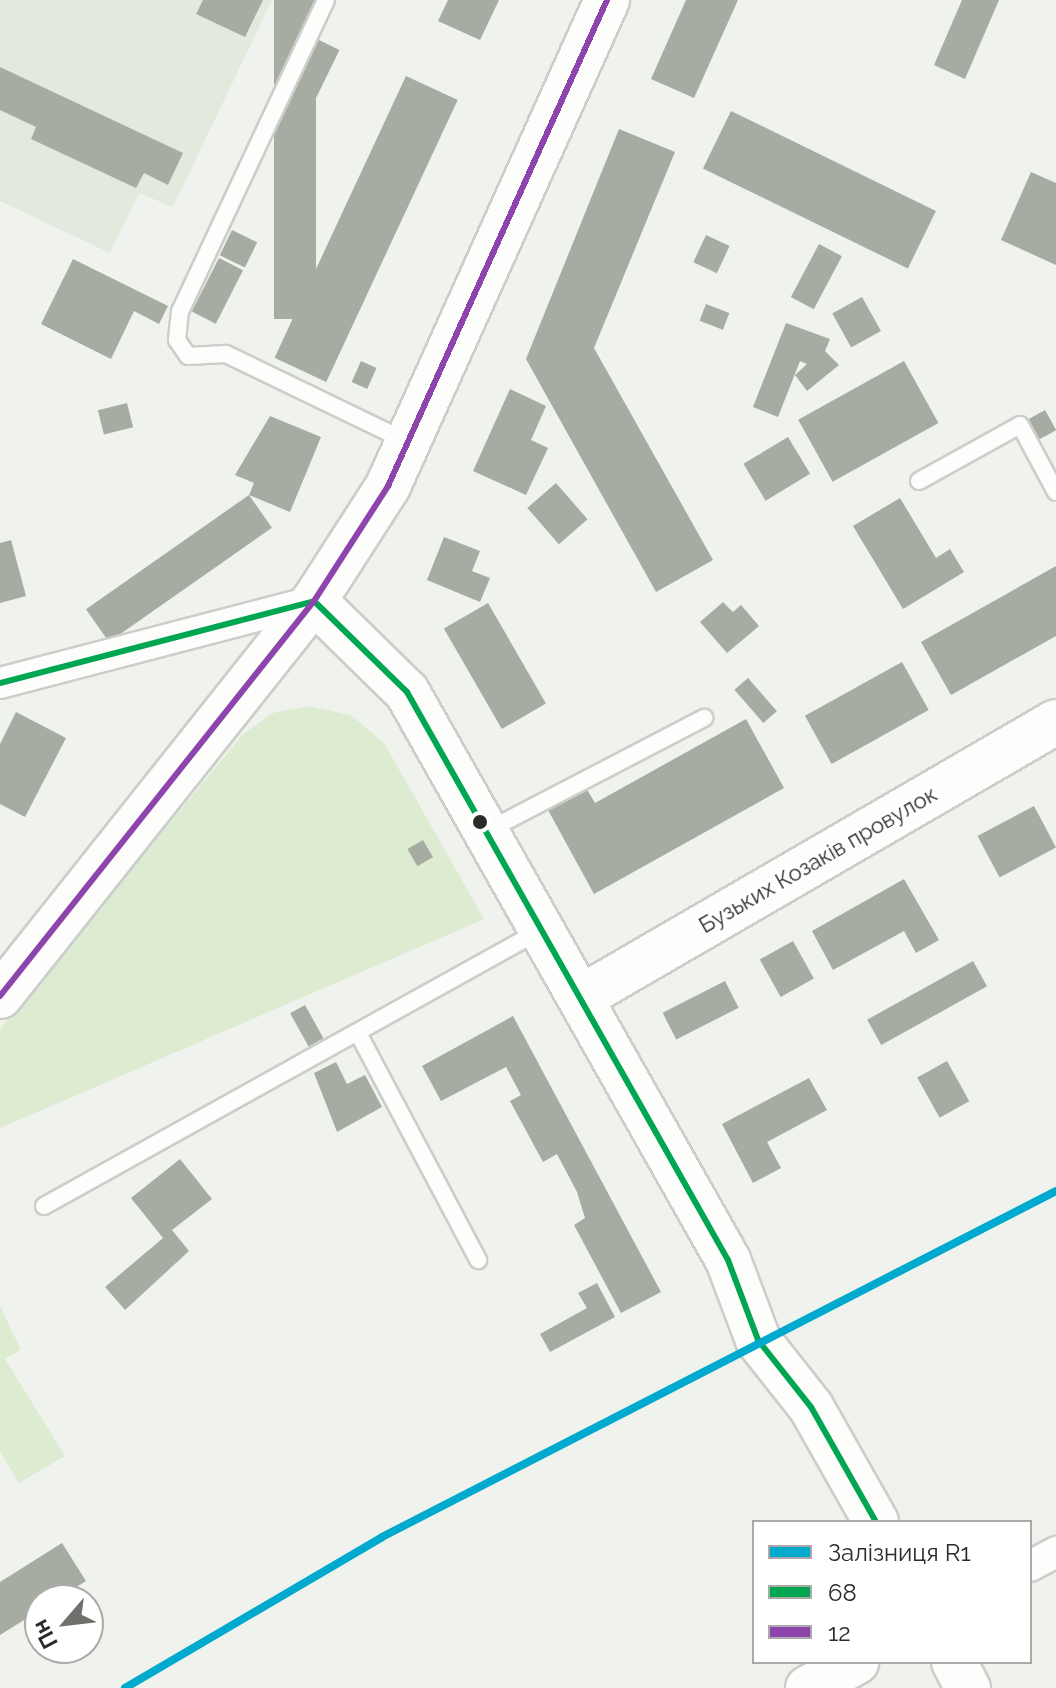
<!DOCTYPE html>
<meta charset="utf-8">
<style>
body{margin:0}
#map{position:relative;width:1056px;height:1688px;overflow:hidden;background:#eff2ed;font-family:Raleway,sans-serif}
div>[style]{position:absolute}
.built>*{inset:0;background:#e3eadd}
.green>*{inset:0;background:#ddebd1}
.building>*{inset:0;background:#a7aca2;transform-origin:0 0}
.roads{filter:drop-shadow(2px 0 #cbceca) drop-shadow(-2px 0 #cbceca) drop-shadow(0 2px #cbceca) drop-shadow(0 -2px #cbceca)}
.lane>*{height:16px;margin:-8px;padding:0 8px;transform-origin:8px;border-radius:8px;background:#fdfdfc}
.street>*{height:30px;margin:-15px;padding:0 15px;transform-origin:15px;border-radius:15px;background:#fdfdfc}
.secondary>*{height:44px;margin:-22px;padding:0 22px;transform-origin:22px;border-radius:22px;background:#fdfdfc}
.bus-1>*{height:6px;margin:-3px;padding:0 3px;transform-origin:3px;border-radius:3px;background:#00a651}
.bus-2>*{height:6px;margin:-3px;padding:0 3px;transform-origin:3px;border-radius:3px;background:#8e44ad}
.rail-1>*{height:8px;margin:-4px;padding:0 4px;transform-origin:4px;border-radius:4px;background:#00a9ce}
.dots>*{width:22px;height:22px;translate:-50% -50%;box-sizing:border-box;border:4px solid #fff;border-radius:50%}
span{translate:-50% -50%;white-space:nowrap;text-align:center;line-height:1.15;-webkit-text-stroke:6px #fff;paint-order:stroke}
.street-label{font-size:22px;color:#2a2c28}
.legend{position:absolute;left:752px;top:1520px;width:280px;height:144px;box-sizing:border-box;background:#fff;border:2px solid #aaaba9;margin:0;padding:10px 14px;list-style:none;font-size:24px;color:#2a2c28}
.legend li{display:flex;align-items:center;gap:16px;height:40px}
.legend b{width:40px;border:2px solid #aaaba9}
.north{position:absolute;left:24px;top:1584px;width:80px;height:80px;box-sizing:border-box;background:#fff;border:2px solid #aaaba9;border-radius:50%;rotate:242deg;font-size:22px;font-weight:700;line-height:32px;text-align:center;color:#2a2c28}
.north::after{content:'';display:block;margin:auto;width:28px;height:36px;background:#6f716d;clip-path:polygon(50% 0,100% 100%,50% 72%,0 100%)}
</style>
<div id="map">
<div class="built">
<i style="clip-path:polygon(0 0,272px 0,173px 207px,139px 193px,110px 253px,0 201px)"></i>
</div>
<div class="green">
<i style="clip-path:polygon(308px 706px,351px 715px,384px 743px,484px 919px,0 1128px,0 1029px,243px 734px,273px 713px)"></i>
<i style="clip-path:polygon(0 1306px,21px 1350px,5px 1359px,65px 1456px,19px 1483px,0 1451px)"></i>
</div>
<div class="building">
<i style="clip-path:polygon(203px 0,263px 0,245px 37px,196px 14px)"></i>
<i style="left:274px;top:0;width:42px;height:319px"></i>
<i style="clip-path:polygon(448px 0,499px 0,480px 40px,438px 21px)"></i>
<i style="clip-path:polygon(686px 0,738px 0,694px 98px,651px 79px)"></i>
<i style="clip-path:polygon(962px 0,999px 0,965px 79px,934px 65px)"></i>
<i style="left:317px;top:39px;width:25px;height:89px;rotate:26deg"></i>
<i style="clip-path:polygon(0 67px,183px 153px,168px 185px,144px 173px,136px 188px,31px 139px,36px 127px,0 110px)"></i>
<i style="left:406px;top:76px;width:57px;height:311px;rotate:25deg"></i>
<i style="left:731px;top:111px;width:228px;height:64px;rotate:26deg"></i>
<i style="clip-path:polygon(619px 129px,675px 152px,594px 348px,713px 560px,656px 592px,526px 359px)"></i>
<i style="clip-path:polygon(1031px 172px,1056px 183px,1056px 265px,1001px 240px)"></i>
<i style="left:232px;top:230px;width:28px;height:28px;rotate:26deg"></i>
<i style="left:706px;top:235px;width:26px;height:30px;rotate:25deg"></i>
<i style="left:819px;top:244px;width:26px;height:60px;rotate:28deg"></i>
<i style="left:219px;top:258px;width:27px;height:60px;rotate:27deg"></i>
<i style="clip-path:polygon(73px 259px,168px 306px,159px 324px,134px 311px,111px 359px,41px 324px)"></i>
<i style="left:862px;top:297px;width:39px;height:34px;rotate:61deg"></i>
<i style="left:706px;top:304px;width:25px;height:18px;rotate:21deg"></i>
<i style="clip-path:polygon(786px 323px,830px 339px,825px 351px,839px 365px,807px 391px,795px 375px,807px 364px,800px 361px,778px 417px,753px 407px)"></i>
<i style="left:361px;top:361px;width:17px;height:23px;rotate:24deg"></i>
<i style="left:904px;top:361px;width:71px;height:121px;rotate:61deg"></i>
<i style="clip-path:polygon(510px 389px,546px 406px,531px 440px,548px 448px,526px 495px,473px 471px)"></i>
<i style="left:127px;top:403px;width:25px;height:30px;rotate:76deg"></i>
<i style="left:1045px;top:410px;width:23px;height:19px;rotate:61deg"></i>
<i style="clip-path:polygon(270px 416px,321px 437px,290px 512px,249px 495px,254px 483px,235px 475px)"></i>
<i style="left:788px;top:437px;width:43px;height:52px;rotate:59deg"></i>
<i style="left:556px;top:483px;width:48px;height:38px;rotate:49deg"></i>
<i style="left:249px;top:495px;width:40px;height:199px;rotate:55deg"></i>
<i style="clip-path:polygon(900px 498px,936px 558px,950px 549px,964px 572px,903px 609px,853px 526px)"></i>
<i style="clip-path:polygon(444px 537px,480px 551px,472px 571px,490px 578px,480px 602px,427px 580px)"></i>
<i style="clip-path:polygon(11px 540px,26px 596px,0 603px,0 543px)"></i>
<i style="clip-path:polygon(1056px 566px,1056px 636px,951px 695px,921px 642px)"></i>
<i style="clip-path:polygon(723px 602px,733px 612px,741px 605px,759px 626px,727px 653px,700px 622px)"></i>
<i style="left:488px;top:603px;width:116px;height:51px;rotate:60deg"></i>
<i style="left:902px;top:662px;width:55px;height:111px;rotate:61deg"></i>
<i style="left:748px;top:678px;width:44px;height:18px;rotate:49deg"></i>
<i style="clip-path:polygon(16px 712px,66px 738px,25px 817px,0 804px,0 744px)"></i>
<i style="clip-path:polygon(746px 719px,784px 788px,594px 894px,548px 810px,586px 788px,595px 803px)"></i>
<i style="left:1034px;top:806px;width:47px;height:64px;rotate:62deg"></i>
<i style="left:423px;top:840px;width:20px;height:18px;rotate:60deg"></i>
<i style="clip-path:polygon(904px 879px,939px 940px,916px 953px,904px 931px,833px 970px,812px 931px)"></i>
<i style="left:793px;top:941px;width:43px;height:38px;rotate:61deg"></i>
<i style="left:973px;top:961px;width:29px;height:121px;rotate:61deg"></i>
<i style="left:725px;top:981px;width:30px;height:70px;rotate:63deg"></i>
<i style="left:305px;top:1005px;width:38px;height:17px;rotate:61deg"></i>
<i style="clip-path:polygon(513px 1016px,661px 1292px,621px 1313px,574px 1225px,585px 1218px,577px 1192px,557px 1154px,543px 1162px,510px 1101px,521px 1095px,506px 1067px,441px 1101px,422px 1066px)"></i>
<i style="left:947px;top:1061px;width:46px;height:34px;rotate:61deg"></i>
<i style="clip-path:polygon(336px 1062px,347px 1084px,365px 1075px,382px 1107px,337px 1132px,314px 1073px)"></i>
<i style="clip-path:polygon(809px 1078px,827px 1110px,767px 1142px,781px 1168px,753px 1183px,722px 1124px)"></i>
<i style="clip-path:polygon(180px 1159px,212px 1199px,172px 1230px,189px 1251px,125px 1310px,105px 1287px,163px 1238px,131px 1198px)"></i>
<i style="clip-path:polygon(597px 1283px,615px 1317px,550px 1352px,540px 1334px,587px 1308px,578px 1293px)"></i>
<i style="clip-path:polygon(62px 1543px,86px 1581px,56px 1600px,40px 1600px,40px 1610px,0 1635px,0 1582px)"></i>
</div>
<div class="roads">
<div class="lane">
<i style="left:326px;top:0;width:344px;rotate:115.1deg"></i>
<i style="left:180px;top:311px;width:29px;rotate:96deg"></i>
<i style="left:177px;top:340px;width:19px;rotate:55deg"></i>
<i style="left:188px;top:356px;width:38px;rotate:-3deg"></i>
<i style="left:226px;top:354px;width:202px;rotate:25.8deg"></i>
<i style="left:919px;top:481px;width:115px;rotate:-29deg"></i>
<i style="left:1020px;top:425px;width:76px;rotate:61.8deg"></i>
<i style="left:487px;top:831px;width:245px;rotate:-27.5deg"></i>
<i style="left:358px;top:1033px;width:257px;rotate:62.1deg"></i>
<i style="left:44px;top:1206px;width:566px;rotate:-29.05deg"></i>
</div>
<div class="street">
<i style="left:0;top:683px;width:325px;rotate:-14.6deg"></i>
<i style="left:1030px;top:1566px;width:30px;rotate:-28deg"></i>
</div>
<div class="secondary">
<i style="left:314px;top:601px;width:130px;rotate:44.4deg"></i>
<i style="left:407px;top:692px;width:652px;rotate:60.53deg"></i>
<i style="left:728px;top:1260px;width:85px;rotate:69.4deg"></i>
<i style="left:758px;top:1340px;width:85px;rotate:51.7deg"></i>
<i style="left:811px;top:1407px;width:132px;rotate:60.5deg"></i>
<i style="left:0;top:996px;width:505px;rotate:-51.52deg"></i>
<i style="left:314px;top:601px;width:137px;rotate:-57.2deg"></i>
<i style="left:388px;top:486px;width:533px;rotate:-65.74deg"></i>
<i style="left:580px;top:998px;width:550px;rotate:-30.11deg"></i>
<i style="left:954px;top:1662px;width:30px;rotate:62deg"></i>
<i style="left:808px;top:1688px;width:55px;rotate:-28.4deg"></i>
</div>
</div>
<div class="bus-1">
<i style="left:0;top:683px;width:325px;rotate:-14.6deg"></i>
<i style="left:314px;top:601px;width:130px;rotate:44.4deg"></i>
<i style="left:407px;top:692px;width:652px;rotate:60.53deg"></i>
<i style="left:728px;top:1260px;width:85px;rotate:69.4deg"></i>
<i style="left:758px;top:1340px;width:85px;rotate:51.7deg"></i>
<i style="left:811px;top:1407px;width:132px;rotate:60.5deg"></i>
</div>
<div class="bus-2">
<i style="left:0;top:996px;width:505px;rotate:-51.52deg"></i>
<i style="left:314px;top:601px;width:137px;rotate:-57.2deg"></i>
<i style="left:388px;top:486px;width:533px;rotate:-65.74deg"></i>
</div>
<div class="rail-1">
<i style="left:125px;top:1688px;width:298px;rotate:-30.4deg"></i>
<i style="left:382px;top:1537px;width:758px;rotate:-27.17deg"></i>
</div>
<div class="dots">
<i style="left:480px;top:822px;background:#2a2c28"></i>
</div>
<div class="street-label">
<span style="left:818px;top:860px;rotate:-30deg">Бузьких Козаків провулок</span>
</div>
<ul class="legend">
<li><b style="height:10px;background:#00a9ce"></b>Залізниця R1</li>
<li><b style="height:10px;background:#00a651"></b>68</li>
<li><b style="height:10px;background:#8e44ad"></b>12</li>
</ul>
<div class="north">Пн</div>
</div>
